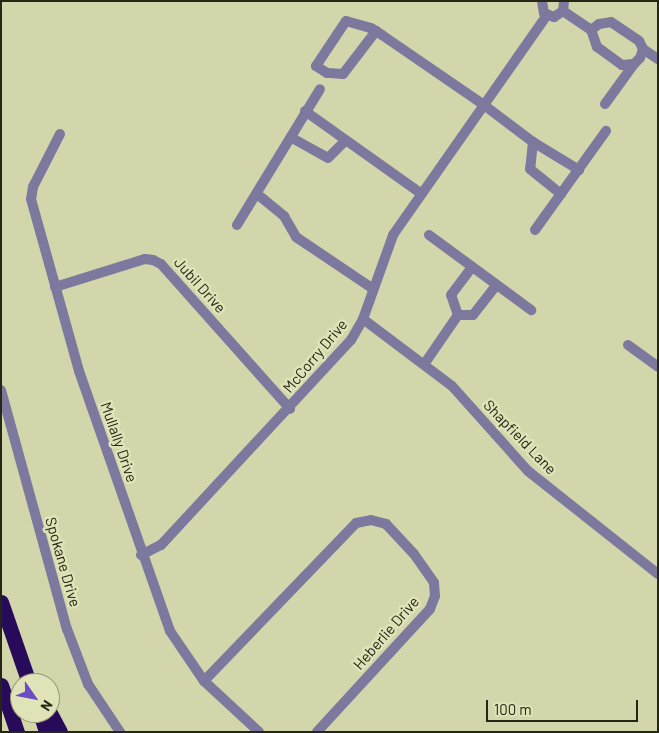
<!DOCTYPE html>
<style>
body{margin:0}
#map{position:relative;width:659px;height:733px;overflow:hidden;background:#d3d6ab;font-family:Barlow,sans-serif}
div>[style]{position:absolute}
.minor>*{height:10px;margin:-5px;padding:0 5px;transform-origin:5px;border-radius:5px;background:#7d789e}
.motorway>*{height:15px;margin:-7.5px;padding:0 7.5px;transform-origin:7.5px;border-radius:7.5px;background:#280a5b}
span{translate:-50% -50%;white-space:nowrap;text-align:center;line-height:1.15;-webkit-text-stroke:5px #e0e3b8;paint-order:stroke}
.street-label{font-size:15px;color:#252616}
.frame{position:absolute;inset:0;border:2px solid #252616;pointer-events:none}
.north{position:absolute;left:10px;top:673px;width:50px;height:50px;box-sizing:border-box;background:#e0e3b8;border:1px solid #959777;border-radius:50%;rotate:123deg;font-size:14px;font-weight:700;line-height:20px;text-align:center;color:#252616}
.north::after{content:'';display:block;margin:auto;width:18px;height:22px;background:#6c4cc5;clip-path:polygon(50% 0,100% 100%,50% 72%,0 100%)}
.scale{position:absolute;left:486px;top:700px;width:152px;height:22px;box-sizing:border-box;border:2px solid #252616;border-top:0;padding-left:6px;font-size:15px;line-height:18px;white-space:nowrap;color:#252616;-webkit-text-stroke:4px #e0e3b8;paint-order:stroke}
</style>
<div id="map">
<div class="minor">
<i style="left:542px;top:1px;width:12px;rotate:81deg"></i>
<i style="left:544px;top:13px;width:11px;rotate:22deg"></i>
<i style="left:554px;top:17px;width:11px;rotate:-34deg"></i>
<i style="left:563px;top:11px;width:10px;rotate:-84deg"></i>
<i style="left:563px;top:11px;width:34px;rotate:34deg"></i>
<i style="left:591px;top:30px;width:10px;rotate:-37deg"></i>
<i style="left:599px;top:24px;width:12px;rotate:-9deg"></i>
<i style="left:611px;top:22px;width:34px;rotate:34deg"></i>
<i style="left:639px;top:41px;width:9px;rotate:63deg"></i>
<i style="left:643px;top:49px;width:9px;rotate:108deg"></i>
<i style="left:640px;top:58px;width:8px;rotate:135deg"></i>
<i style="left:634px;top:64px;width:12px;rotate:175deg"></i>
<i style="left:622px;top:65px;width:31px;rotate:-144deg"></i>
<i style="left:597px;top:47px;width:18px;rotate:-109deg"></i>
<i style="left:376px;top:31px;width:54px;rotate:127.5deg"></i>
<i style="left:343px;top:74px;width:16px;rotate:-176deg"></i>
<i style="left:327px;top:73px;width:13px;rotate:-148deg"></i>
<i style="left:316px;top:66px;width:54px;rotate:-56.3deg"></i>
<i style="left:346px;top:21px;width:26px;rotate:16deg"></i>
<i style="left:371px;top:28px;width:6px;rotate:31deg"></i>
<i style="left:376px;top:31px;width:7px;rotate:34deg"></i>
<i style="left:382px;top:35px;width:124px;rotate:34.5deg"></i>
<i style="left:484px;top:105px;width:61px;rotate:37.1deg"></i>
<i style="left:533px;top:142px;width:54px;rotate:31.3deg"></i>
<i style="left:643px;top:49px;width:18px;rotate:34deg"></i>
<i style="left:605px;top:104px;width:49px;rotate:-54.1deg"></i>
<i style="left:305px;top:111px;width:143px;rotate:35.4deg"></i>
<i style="left:60px;top:134px;width:59px;rotate:117deg"></i>
<i style="left:33px;top:187px;width:12px;rotate:99deg"></i>
<i style="left:31px;top:199px;width:179px;rotate:74.4deg"></i>
<i style="left:79px;top:371px;width:275px;rotate:70.7deg"></i>
<i style="left:170px;top:631px;width:60px;rotate:55.8deg"></i>
<i style="left:204px;top:681px;width:75px;rotate:42.8deg"></i>
<i style="left:292px;top:138px;width:41px;rotate:29.1deg"></i>
<i style="left:328px;top:158px;width:24px;rotate:-45deg"></i>
<i style="left:533px;top:142px;width:27px;rotate:96deg"></i>
<i style="left:530px;top:169px;width:40px;rotate:39deg"></i>
<i style="left:257px;top:194px;width:35px;rotate:39deg"></i>
<i style="left:284px;top:216px;width:24px;rotate:60deg"></i>
<i style="left:296px;top:237px;width:92px;rotate:33.9deg"></i>
<i style="left:237px;top:225px;width:159px;rotate:-58.6deg"></i>
<i style="left:535px;top:230px;width:122px;rotate:-54.4deg"></i>
<i style="left:429px;top:235px;width:127px;rotate:36.3deg"></i>
<i style="left:55px;top:287px;width:94px;rotate:-17.3deg"></i>
<i style="left:145px;top:259px;width:8px;rotate:7deg"></i>
<i style="left:153px;top:260px;width:9px;rotate:27deg"></i>
<i style="left:161px;top:264px;width:194px;rotate:48.3deg"></i>
<i style="left:458px;top:315px;width:21px;rotate:-109deg"></i>
<i style="left:451px;top:295px;width:35px;rotate:-53deg"></i>
<i style="left:458px;top:315px;width:15px"></i>
<i style="left:473px;top:315px;width:37px;rotate:-52deg"></i>
<i style="left:363px;top:319px;width:111px;rotate:37deg"></i>
<i style="left:452px;top:386px;width:114px;rotate:48.2deg"></i>
<i style="left:528px;top:471px;width:166px;rotate:38.4deg"></i>
<i style="left:628px;top:345px;width:37px;rotate:36deg"></i>
<i style="left:425px;top:363px;width:58px;rotate:-55.5deg"></i>
<i style="left:1px;top:390px;width:248px;rotate:74.6deg"></i>
<i style="left:67px;top:629px;width:59px;rotate:69.1deg"></i>
<i style="left:88px;top:684px;width:58px;rotate:56.3deg"></i>
<i style="left:141px;top:555px;width:22px;rotate:-27deg"></i>
<i style="left:161px;top:545px;width:280px;rotate:-47.2deg"></i>
<i style="left:351px;top:340px;width:24px;rotate:-60deg"></i>
<i style="left:363px;top:319px;width:89px;rotate:-70.3deg"></i>
<i style="left:393px;top:235px;width:269px;rotate:-55deg"></i>
<i style="left:204px;top:681px;width:219px;rotate:-46.1deg"></i>
<i style="left:356px;top:523px;width:15px;rotate:-11deg"></i>
<i style="left:371px;top:520px;width:16px;rotate:15deg"></i>
<i style="left:386px;top:524px;width:41px;rotate:47deg"></i>
<i style="left:414px;top:554px;width:35px;rotate:55deg"></i>
<i style="left:434px;top:583px;width:13px;rotate:86deg"></i>
<i style="left:435px;top:596px;width:14px;rotate:111deg"></i>
<i style="left:430px;top:609px;width:167px;rotate:132.6deg"></i>
</div>
<div class="motorway">
<i style="left:1px;top:602px;width:86px;rotate:70.9deg"></i>
<i style="left:1px;top:685px;width:50px;rotate:71.2deg"></i>
<i style="left:40px;top:713px;width:20px;rotate:72deg"></i>
<i style="left:50px;top:713px;width:21px;rotate:62deg"></i>
</div>
<div class="street-label">
<span style="left:200px;top:285px;rotate:48deg">Jubil Drive</span>
<span style="left:315px;top:356px;rotate:-50deg">McCorry Drive</span>
<span style="left:520px;top:437px;rotate:46deg">Shapfield Lane</span>
<span style="left:119px;top:442px;rotate:71deg">Mullally Drive</span>
<span style="left:63px;top:562px;rotate:74deg">Spokane Drive</span>
<span style="left:386px;top:633px;rotate:-49deg">Heberlie Drive</span>
</div>
<div class="frame"></div>
<div class="north">N</div>
<div class="scale">100 m</div>
</div>
